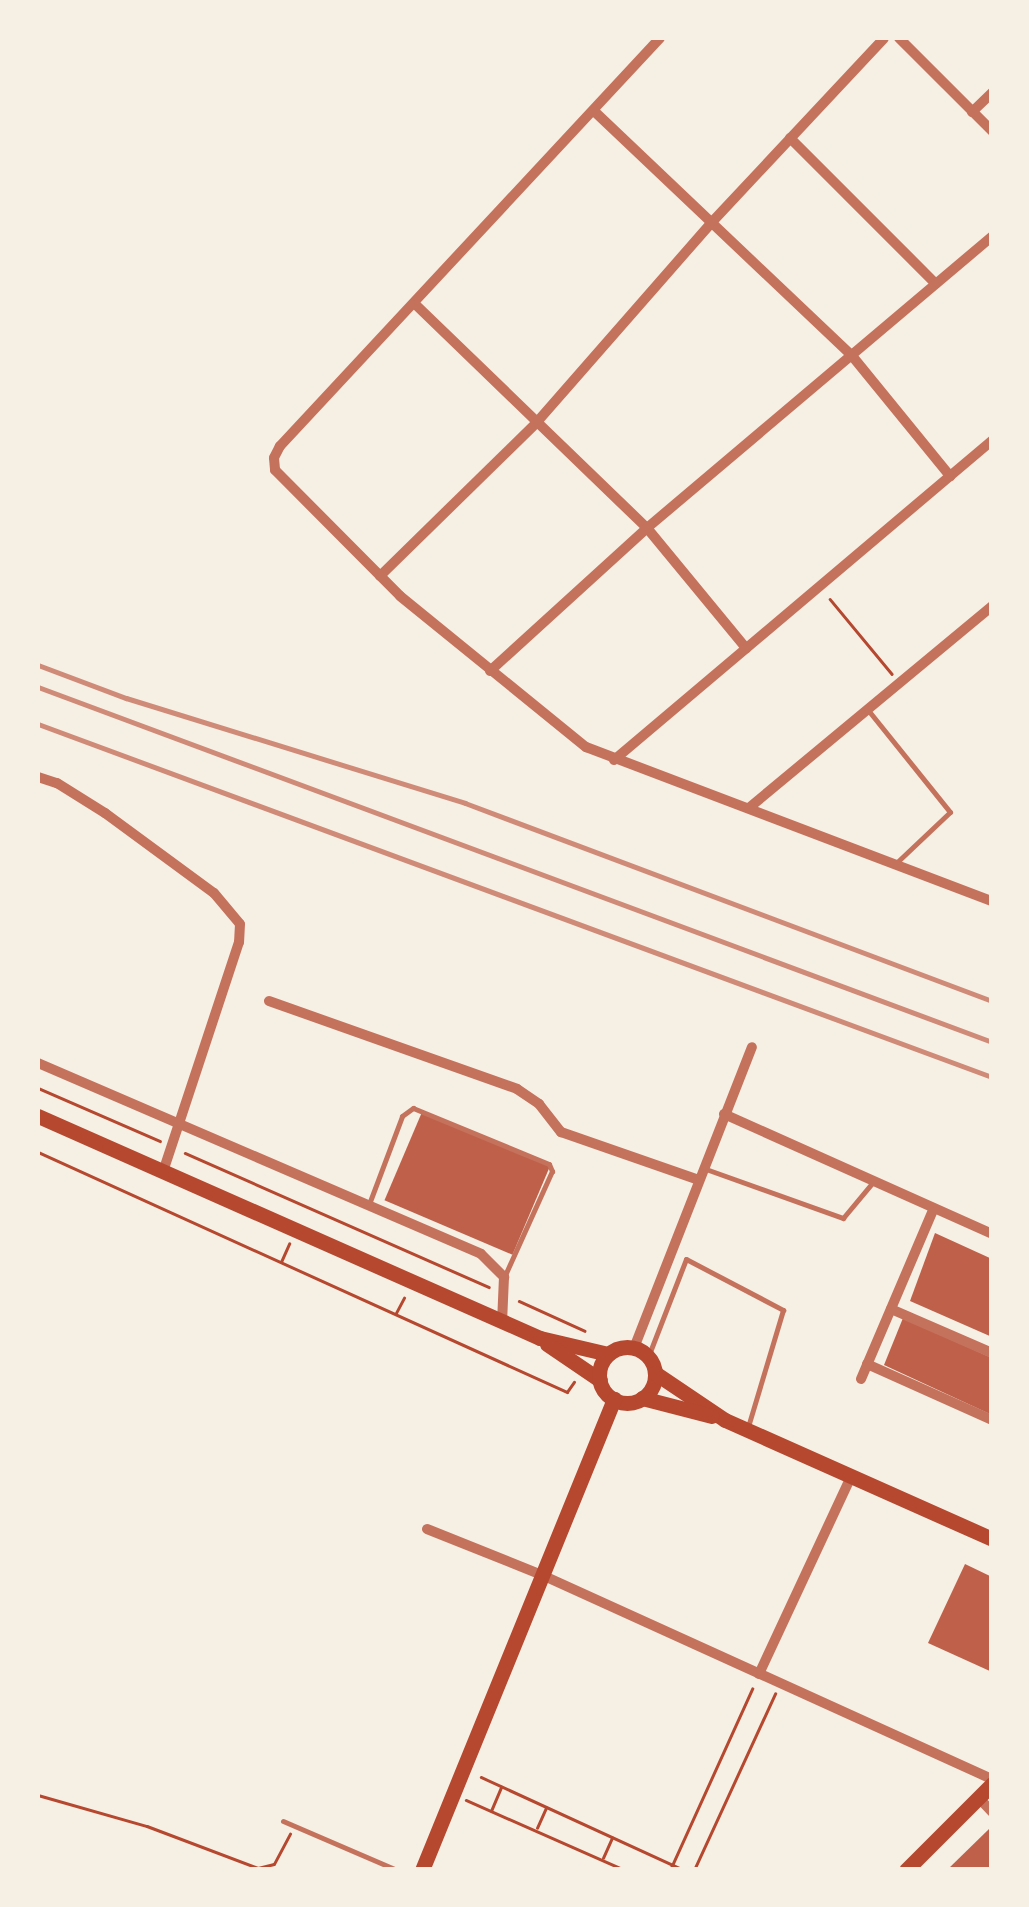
<!DOCTYPE html>
<style>
body{margin:0}
#map{position:relative;width:1029px;height:1907px;overflow:hidden;background:#f6efe4;font-family:"PT Sans Narrow",sans-serif}
div>[style]{position:absolute}
.building>*{inset:0;background:#bf614a;transform-origin:0 0}
.path>*{height:2.5px;margin:-1.25px;padding:0 1.25px;transform-origin:1.25px;border-radius:1.25px;background:#b5482f}
.service>*{height:5px;margin:-2.5px;padding:0 2.5px;transform-origin:2.5px;border-radius:2.5px;background:#c5725c}
.minor>*{height:10px;margin:-5px;padding:0 5px;transform-origin:5px;border-radius:5px;background:#c5725c}
.primary>*{height:15px;margin:-7.5px;padding:0 7.5px;transform-origin:7.5px;border-radius:7.5px;background:#b5482f}
.primary>.ring{margin:-7.5px;padding:0;box-sizing:content-box;background:none;border:15px solid #b5482f;border-radius:50%}
.rail>*{height:5px;margin:-2.5px;padding:0 2.5px;transform-origin:2.5px;border-radius:2.5px;background:#cf8b77}
span{translate:-50% -50%;white-space:nowrap;text-align:center;line-height:1.15;-webkit-text-stroke:9px #f6efe4;paint-order:stroke}
.frame{position:absolute;inset:0;border:40px solid #f6efe4;pointer-events:none}
</style>
<div id="map">
<div class="building">
<i style="left:422px;top:1112px;width:139px;height:96px;rotate:23deg"></i>
<i style="clip-path:polygon(935px 1233px,992px 1259px,992px 1337px,910px 1301px)"></i>
<i style="clip-path:polygon(903px 1318px,992px 1358px,992px 1415px,884px 1365px)"></i>
<i style="clip-path:polygon(965px 1564px,992px 1577px,992px 1672px,928px 1643px)"></i>
<i style="clip-path:polygon(989px 1829px,992px 1870px,947px 1870px)"></i>
</div>
<div class="path">
<i style="left:830px;top:599px;width:97px;rotate:50.4deg"></i>
<i style="left:38px;top:1088px;width:133px;rotate:23.5deg"></i>
<i style="left:38px;top:1152px;width:581px;rotate:24.4deg"></i>
<i style="left:567px;top:1392px;width:12px;rotate:-55deg"></i>
<i style="left:185px;top:1153px;width:332px;rotate:23.8deg"></i>
<i style="left:281px;top:1262px;width:20px;rotate:-66deg"></i>
<i style="left:519px;top:1301px;width:72px;rotate:24.4deg"></i>
<i style="left:396px;top:1313px;width:17px;rotate:-62deg"></i>
<i style="left:481px;top:1777px;width:223px;rotate:24.6deg"></i>
<i style="left:38px;top:1795px;width:113px;rotate:15.9deg"></i>
<i style="left:147px;top:1826px;width:119px;rotate:20.7deg"></i>
<i style="left:258px;top:1868px;width:16px;rotate:-14deg"></i>
<i style="left:274px;top:1864px;width:34px;rotate:-62deg"></i>
<i style="left:466px;top:1800px;width:174px;rotate:23.8deg"></i>
<i style="left:491px;top:1811px;width:26px;rotate:-67deg"></i>
<i style="left:537px;top:1828px;width:22px;rotate:-66deg"></i>
<i style="left:603px;top:1858px;width:22px;rotate:-66deg"></i>
<i style="left:670px;top:1870px;width:199px;rotate:-65.6deg"></i>
<i style="left:694px;top:1870px;width:194px;rotate:-65.3deg"></i>
</div>
<div class="service">
<i style="left:868px;top:710px;width:131px;rotate:51.2deg"></i>
<i style="left:950px;top:812px;width:76px;rotate:136.6deg"></i>
<i style="left:703px;top:1168px;width:149px;rotate:19.7deg"></i>
<i style="left:843px;top:1218px;width:47px;rotate:-50.2deg"></i>
<i style="left:369px;top:1204px;width:94px;rotate:-69.4deg"></i>
<i style="left:402px;top:1116px;width:14px;rotate:-36deg"></i>
<i style="left:413px;top:1108px;width:147px;rotate:22.4deg"></i>
<i style="left:549px;top:1164px;width:8px;rotate:67deg"></i>
<i style="left:552px;top:1171px;width:114px;rotate:114.3deg"></i>
<i style="left:648px;top:1357px;width:105px;rotate:-68.8deg"></i>
<i style="left:686px;top:1259px;width:110px;rotate:27.7deg"></i>
<i style="left:783px;top:1310px;width:122px;rotate:106.7deg"></i>
<i style="left:283px;top:1821px;width:124px;rotate:23.3deg"></i>
</div>
<div class="minor">
<i style="left:660px;top:38px;width:558px;rotate:132.96deg"></i>
<i style="left:280px;top:446px;width:13px;rotate:117deg"></i>
<i style="left:274px;top:458px;width:12px;rotate:85deg"></i>
<i style="left:275px;top:470px;width:177px;rotate:45.2deg"></i>
<i style="left:400px;top:596px;width:240px;rotate:39.1deg"></i>
<i style="left:586px;top:747px;width:434px;rotate:20.8deg"></i>
<i style="left:899px;top:38px;width:132px;rotate:45deg"></i>
<i style="left:594px;top:111px;width:357px;rotate:43.5deg"></i>
<i style="left:853px;top:357px;width:154px;rotate:50.8deg"></i>
<i style="left:972px;top:112px;width:28px;rotate:-44deg"></i>
<i style="left:790px;top:138px;width:206px;rotate:45deg"></i>
<i style="left:416px;top:305px;width:321px;rotate:44deg"></i>
<i style="left:647px;top:528px;width:156px;rotate:50.5deg"></i>
<i style="left:380px;top:576px;width:220px;rotate:-44.4deg"></i>
<i style="left:537px;top:422px;width:267px;rotate:-48.8deg"></i>
<i style="left:713px;top:221px;width:250px;rotate:-46.9deg"></i>
<i style="left:490px;top:671px;width:212px;rotate:-42.3deg"></i>
<i style="left:647px;top:528px;width:452px;rotate:-40.2deg"></i>
<i style="left:614px;top:760px;width:495px;rotate:-40.2deg"></i>
<i style="left:38px;top:777px;width:20px;rotate:18deg"></i>
<i style="left:57px;top:783px;width:57px;rotate:32deg"></i>
<i style="left:105px;top:813px;width:135px;rotate:36.3deg"></i>
<i style="left:214px;top:893px;width:40px;rotate:50deg"></i>
<i style="left:240px;top:924px;width:18px;rotate:93deg"></i>
<i style="left:239px;top:942px;width:242px;rotate:108.3deg"></i>
<i style="left:750px;top:807px;width:315px;rotate:-39.7deg"></i>
<i style="left:269px;top:1001px;width:263px;rotate:19.5deg"></i>
<i style="left:517px;top:1089px;width:27px;rotate:34deg"></i>
<i style="left:539px;top:1104px;width:36px;rotate:52deg"></i>
<i style="left:561px;top:1132px;width:146px;rotate:19.2deg"></i>
<i style="left:38px;top:1063px;width:482px;rotate:23.3deg"></i>
<i style="left:481px;top:1254px;width:33px;rotate:45deg"></i>
<i style="left:504px;top:1277px;width:45px;rotate:92.5deg"></i>
<i style="left:724px;top:1114px;width:294px;rotate:24.1deg"></i>
<i style="left:891px;top:1309px;width:110px;rotate:23.5deg"></i>
<i style="left:634px;top:1348px;width:323px;rotate:-68.6deg"></i>
<i style="left:867px;top:1364px;width:137px;rotate:24.1deg"></i>
<i style="left:861px;top:1379px;width:184px;rotate:-66.9deg"></i>
<i style="left:427px;top:1529px;width:124px;rotate:21.8deg"></i>
<i style="left:542px;top:1575px;width:494px;rotate:24.4deg"></i>
<i style="left:759px;top:1674px;width:215px;rotate:-65deg"></i>
<i style="left:979px;top:1798px;width:19px;rotate:47deg"></i>
</div>
<div class="primary">
<i style="left:38px;top:1116px;width:549px;rotate:23.86deg"></i>
<i style="left:540px;top:1338px;width:70px;rotate:13.2deg"></i>
<i style="left:547px;top:1344px;width:64px;rotate:34.2deg"></i>
<i class="ring" style="left:599px;top:1347px;width:41px;height:41px"></i>
<i style="left:655px;top:1373px;width:84px;rotate:33.9deg"></i>
<i style="left:725px;top:1420px;width:292px;rotate:24deg"></i>
<i style="left:642px;top:1398px;width:72px;rotate:14.4deg"></i>
<i style="left:422px;top:1870px;width:509px;rotate:-67.82deg"></i>
<i style="left:906px;top:1870px;width:122px;rotate:-45deg"></i>
</div>
<div class="rail">
<i style="left:38px;top:665px;width:94px;rotate:20.6deg"></i>
<i style="left:126px;top:698px;width:355px;rotate:17.2deg"></i>
<i style="left:465px;top:803px;width:563px;rotate:20.59deg"></i>
<i style="left:38px;top:687px;width:1018px;rotate:20.41deg"></i>
<i style="left:38px;top:724px;width:1017px;rotate:20.31deg"></i>
</div>
<div class="frame"></div>
</div>
